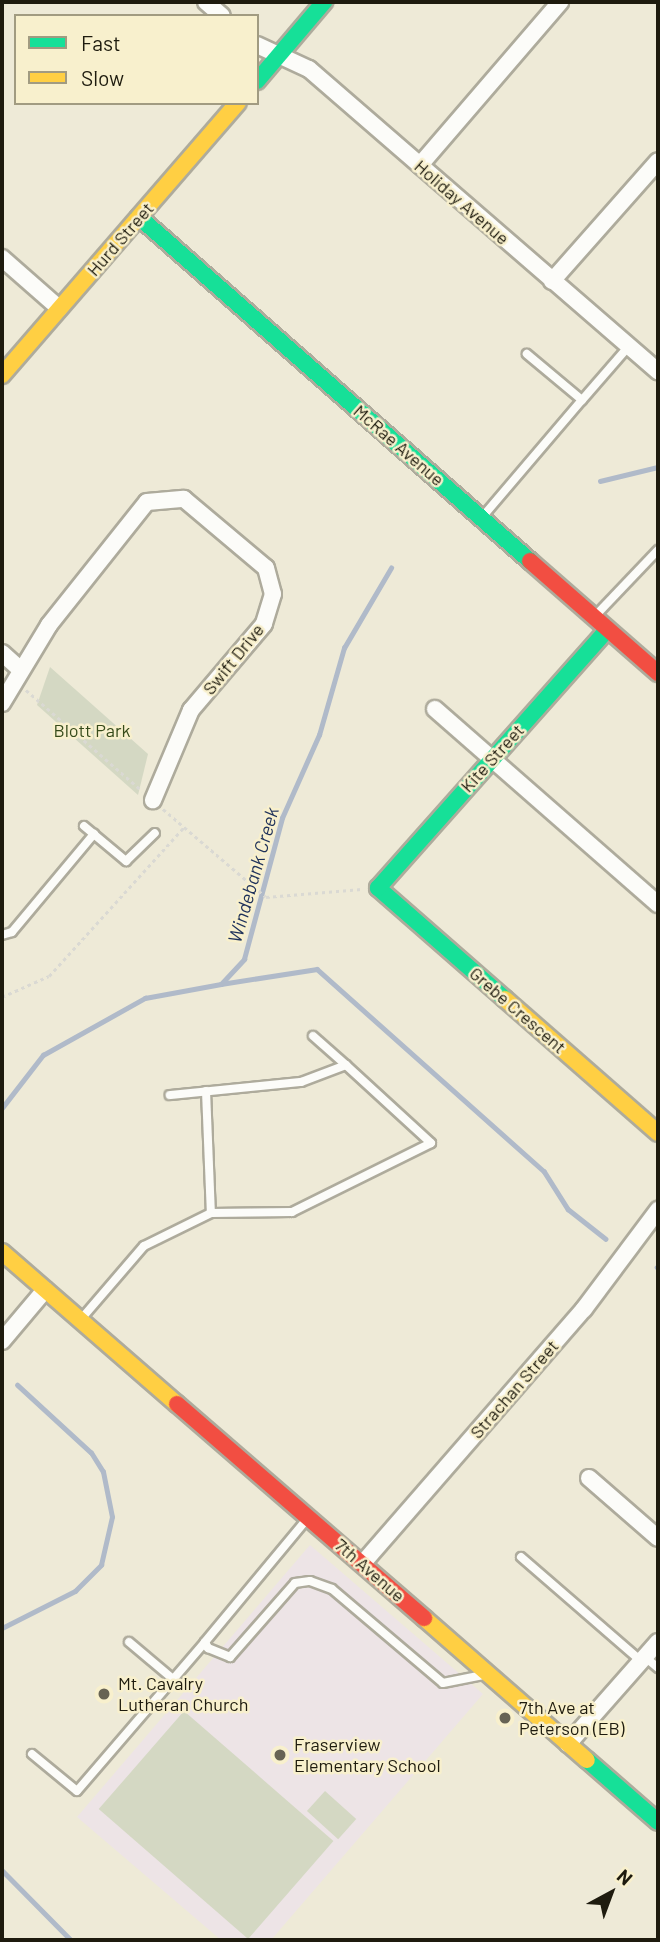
<!DOCTYPE html>
<style>
body{margin:0}
#map{position:relative;width:660px;height:1942px;overflow:hidden;background:#eeead7;font-family:Barlow,sans-serif}
div>[style]{position:absolute}
.education>*{inset:0;background:#ede4e6}
.green>*{inset:0;background:#d4d8c3;transform-origin:0 0}
.stream>*{height:4.5px;margin:-2.25px;padding:0 2.25px;transform-origin:2.25px;border-radius:2.25px;background:#b0bac9}
.path>*{height:2.5px;margin-top:-1.25px;transform-origin:0;background:repeating-linear-gradient(90deg,#dad9d3 0 3.5px,transparent 0 7px)}
.roads{filter:drop-shadow(2px 0 #aeab9c) drop-shadow(-2px 0 #aeab9c) drop-shadow(0 2px #aeab9c) drop-shadow(0 -2px #aeab9c)}
.lane>*{height:8px;margin:-4px;padding:0 4px;transform-origin:4px;border-radius:4px;background:#fcfcf9}
.street>*{height:16px;margin:-8px;padding:0 8px;transform-origin:8px;border-radius:8px;background:#fcfcf9}
.fast>*{height:16px;margin:-8px;padding:0 8px;transform-origin:8px;border-radius:8px;background:#16e098}
.slow>*{height:16px;margin:-8px;padding:0 8px;transform-origin:8px;border-radius:8px;background:#ffcf43}
.jam>*{height:16px;margin:-8px;padding:0 8px;transform-origin:8px;border-radius:8px;background:#f24e42}
.dots>*{width:19px;height:19px;translate:-50% -50%;box-sizing:border-box;border:4px solid #f8f0cd;border-radius:50%}
span{translate:-50% -50%;white-space:nowrap;text-align:center;line-height:1.15;-webkit-text-stroke:5px #f8f0cd;paint-order:stroke}
.street-label{font-size:18px;color:#1e1b0e}
.park-label{font-size:18px;color:#364b1a}
.poi-label{font-size:18px;color:#1e1b0e}
.left{translate:0 -50%;text-align:left}
.water-label{font-size:19px;color:#1e315a;font-style:italic}
.frame{position:absolute;inset:0;border:4px solid #1e1b0e;pointer-events:none}
.legend{position:absolute;left:14px;top:14px;width:245px;height:91px;box-sizing:border-box;background:#f8f0cd;border:2px solid #a19b81;margin:0;padding:9px 12px;list-style:none;font-size:21px;color:#1e1b0e}
.legend li{display:flex;align-items:center;gap:14px;height:35px}
.legend b{width:35px;border:2px solid #a19b81}
.north{position:absolute;left:576px;top:1858px;width:70px;height:70px;-webkit-text-stroke:5px #f8f0cd;paint-order:stroke;rotate:41deg;font-size:19px;font-weight:700;line-height:28px;text-align:center;color:#1e1b0e}
.north::after{content:'';display:block;margin:auto;width:24px;height:32px;background:#1e1b0e;clip-path:polygon(50% 0,100% 100%,50% 72%,0 100%)}
</style>
<div id="map">
<div class="education">
<i style="clip-path:polygon(310px 1545px,483px 1694px,271px 1940px,221px 1940px,77px 1817px)"></i>
</div>
<div class="green">
<i style="clip-path:polygon(50px 667px,148px 754px,138px 795px,37px 705px)"></i>
<i style="left:184px;top:1711px;width:198px;height:130px;rotate:41deg"></i>
<i style="left:325px;top:1791px;width:42px;height:27px;rotate:42deg"></i>
</div>
<div class="stream">
<i style="left:600px;top:481px;width:60px;rotate:-13.6deg"></i>
<i style="left:221px;top:984px;width:97px;rotate:-8.9deg"></i>
<i style="left:317px;top:969px;width:304px;rotate:41.7deg"></i>
<i style="left:544px;top:1171px;width:45px;rotate:57.7deg"></i>
<i style="left:568px;top:1209px;width:48px;rotate:38.3deg"></i>
<i style="left:2px;top:1108px;width:67px;rotate:-52.3deg"></i>
<i style="left:43px;top:1055px;width:117px;rotate:-29.2deg"></i>
<i style="left:145px;top:998px;width:77px;rotate:-10.4deg"></i>
<i style="left:221px;top:984px;width:34px;rotate:-47deg"></i>
<i style="left:244px;top:959px;width:146px;rotate:-74.9deg"></i>
<i style="left:282px;top:818px;width:91px;rotate:-66deg"></i>
<i style="left:319px;top:735px;width:91px;rotate:-74deg"></i>
<i style="left:344px;top:648px;width:93px;rotate:-59.6deg"></i>
<i style="left:657px;top:1267px;width:1px;rotate:45deg"></i>
<i style="left:2px;top:1628px;width:82px;rotate:-26.9deg"></i>
<i style="left:75px;top:1591px;width:37px;rotate:-45deg"></i>
<i style="left:101px;top:1565px;width:49px;rotate:-77.1deg"></i>
<i style="left:112px;top:1517px;width:46px;rotate:-101.3deg"></i>
<i style="left:103px;top:1472px;width:22px;rotate:-122deg"></i>
<i style="left:91px;top:1453px;width:100px;rotate:-137.4deg"></i>
<i style="left:2px;top:1870px;width:98px;rotate:45.4deg"></i>
</div>
<div class="path">
<i style="left:26px;top:690px;width:154px;rotate:41deg"></i>
<i style="left:163px;top:809px;width:135px;rotate:40.5deg"></i>
<i style="left:266px;top:897px;width:96px;rotate:-4.8deg"></i>
<i style="left:2px;top:997px;width:51px;rotate:-24.1deg"></i>
<i style="left:49px;top:976px;width:201px;rotate:-47.8deg"></i>
</div>
<div class="roads">
<div class="lane">
<i style="left:582px;top:400px;width:72px;rotate:-49deg"></i>
<i style="left:484px;top:515px;width:151px;rotate:-49.6deg"></i>
<i style="left:582px;top:400px;width:72px;rotate:-140.1deg"></i>
<i style="left:596px;top:615px;width:90px;rotate:-46.4deg"></i>
<i style="left:84px;top:826px;width:55px;rotate:39.8deg"></i>
<i style="left:126px;top:861px;width:40px;rotate:-44deg"></i>
<i style="left:2px;top:935px;width:10px;rotate:-17deg"></i>
<i style="left:12px;top:932px;width:128px;rotate:-50.1deg"></i>
<i style="left:313px;top:1036px;width:44px;rotate:41.3deg"></i>
<i style="left:206px;top:1091px;width:122px;rotate:87.7deg"></i>
<i style="left:82px;top:1318px;width:95px;rotate:-49.3deg"></i>
<i style="left:144px;top:1246px;width:75px;rotate:-26.2deg"></i>
<i style="left:211px;top:1213px;width:81px;rotate:-0.7deg"></i>
<i style="left:292px;top:1212px;width:155px;rotate:-26.4deg"></i>
<i style="left:431px;top:1143px;width:115px;rotate:-137.5deg"></i>
<i style="left:346px;top:1065px;width:48px;rotate:159.3deg"></i>
<i style="left:301px;top:1082px;width:132px;rotate:174.3deg"></i>
<i style="left:307px;top:1519px;width:160px;rotate:129.7deg"></i>
<i style="left:205px;top:1642px;width:7px;rotate:63deg"></i>
<i style="left:208px;top:1648px;width:24px;rotate:22deg"></i>
<i style="left:230px;top:1657px;width:98px;rotate:-48.7deg"></i>
<i style="left:295px;top:1583px;width:15px;rotate:-8deg"></i>
<i style="left:310px;top:1581px;width:23px;rotate:20deg"></i>
<i style="left:332px;top:1589px;width:145px;rotate:40.3deg"></i>
<i style="left:443px;top:1683px;width:41px;rotate:-11.3deg"></i>
<i style="left:521px;top:1557px;width:159px;rotate:40.9deg"></i>
<i style="left:129px;top:1642px;width:57px;rotate:40.1deg"></i>
<i style="left:645px;top:1657px;width:17px;rotate:40deg"></i>
<i style="left:32px;top:1754px;width:58px;rotate:39.4deg"></i>
<i style="left:77px;top:1791px;width:196px;rotate:-49.3deg"></i>
</div>
<div class="street">
<i style="left:206px;top:2px;width:21px;rotate:41deg"></i>
<i style="left:257px;top:45px;width:57px;rotate:24.8deg"></i>
<i style="left:309px;top:69px;width:462px;rotate:40.9deg"></i>
<i style="left:420px;top:165px;width:215px;rotate:-49.3deg"></i>
<i style="left:2px;top:258px;width:76px;rotate:41.3deg"></i>
<i style="left:552px;top:281px;width:160px;rotate:-48.5deg"></i>
<i style="left:2px;top:653px;width:25px;rotate:42deg"></i>
<i style="left:2px;top:703px;width:91px;rotate:-58.9deg"></i>
<i style="left:49px;top:625px;width:157px;rotate:-51.5deg"></i>
<i style="left:147px;top:502px;width:37px;rotate:-5deg"></i>
<i style="left:184px;top:499px;width:107px;rotate:40.1deg"></i>
<i style="left:266px;top:568px;width:27px;rotate:75deg"></i>
<i style="left:273px;top:594px;width:31px;rotate:107deg"></i>
<i style="left:264px;top:624px;width:113px;rotate:130.3deg"></i>
<i style="left:191px;top:710px;width:98px;rotate:112.9deg"></i>
<i style="left:435px;top:709px;width:296px;rotate:41.2deg"></i>
<i style="left:2px;top:1341px;width:67px;rotate:-49.9deg"></i>
<i style="left:589px;top:1478px;width:91px;rotate:41deg"></i>
<i style="left:363px;top:1563px;width:337px;rotate:-49deg"></i>
<i style="left:584px;top:1309px;width:124px;rotate:-53.2deg"></i>
<i style="left:568px;top:1744px;width:136px;rotate:-48.6deg"></i>
</div>
<div class="fast">
<i style="left:257px;top:81px;width:104px;rotate:-49.7deg"></i>
<i style="left:139px;top:217px;width:521px;rotate:41.34deg"></i>
<i style="left:505px;top:999px;width:169px;rotate:-138.8deg"></i>
<i style="left:378px;top:888px;width:345px;rotate:-48.4deg"></i>
<i style="left:587px;top:1760px;width:94px;rotate:41.1deg"></i>
</div>
<div class="slow">
<i style="left:2px;top:375px;width:360px;rotate:-49.1deg"></i>
<i style="left:505px;top:999px;width:203px;rotate:41.2deg"></i>
<i style="left:2px;top:1252px;width:232px;rotate:41deg"></i>
<i style="left:424px;top:1618px;width:216px;rotate:41.1deg"></i>
</div>
<div class="jam">
<i style="left:530px;top:561px;width:170px;rotate:41.2deg"></i>
<i style="left:177px;top:1404px;width:327px;rotate:40.9deg"></i>
</div>
</div>
<div class="dots">
<i style="left:104px;top:1694px;background:#676354"></i>
<i style="left:505px;top:1718px;background:#676354"></i>
<i style="left:280px;top:1755px;background:#676354"></i>
</div>
<div class="street-label">
<span style="left:462px;top:202px;rotate:41deg">Holiday Avenue</span>
<span style="left:120px;top:239px;rotate:-49deg">Hurd Street</span>
<span style="left:399px;top:445px;rotate:41deg">McRae Avenue</span>
<span style="left:233px;top:659px;rotate:-51deg">Swift Drive</span>
<span style="left:492px;top:758px;rotate:-48deg">Kite Street</span>
<span style="left:518px;top:1010px;rotate:41deg">Grebe Crescent</span>
<span style="left:514px;top:1389px;rotate:-49deg">Strachan Street</span>
<span style="left:370px;top:1570px;rotate:41deg">7th Avenue</span>
</div>
<div class="park-label">
<span style="left:92px;top:730px">Blott Park</span>
</div>
<div class="poi-label">
<span class="left" style="left:118px;top:1694px">Mt. Cavalry<br>Lutheran Church</span>
<span class="left" style="left:519px;top:1718px">7th Ave at<br>Peterson (EB)</span>
<span class="left" style="left:294px;top:1755px">Fraserview<br>Elementary School</span>
</div>
<div class="water-label">
<span style="left:253px;top:875px;rotate:-74deg">Windebank Creek</span>
</div>
<div class="frame"></div>
<ul class="legend">
<li><b style="height:9px;background:#16e098"></b>Fast</li>
<li><b style="height:9px;background:#ffcf43"></b>Slow</li>
</ul>
<div class="north">N</div>
</div>
